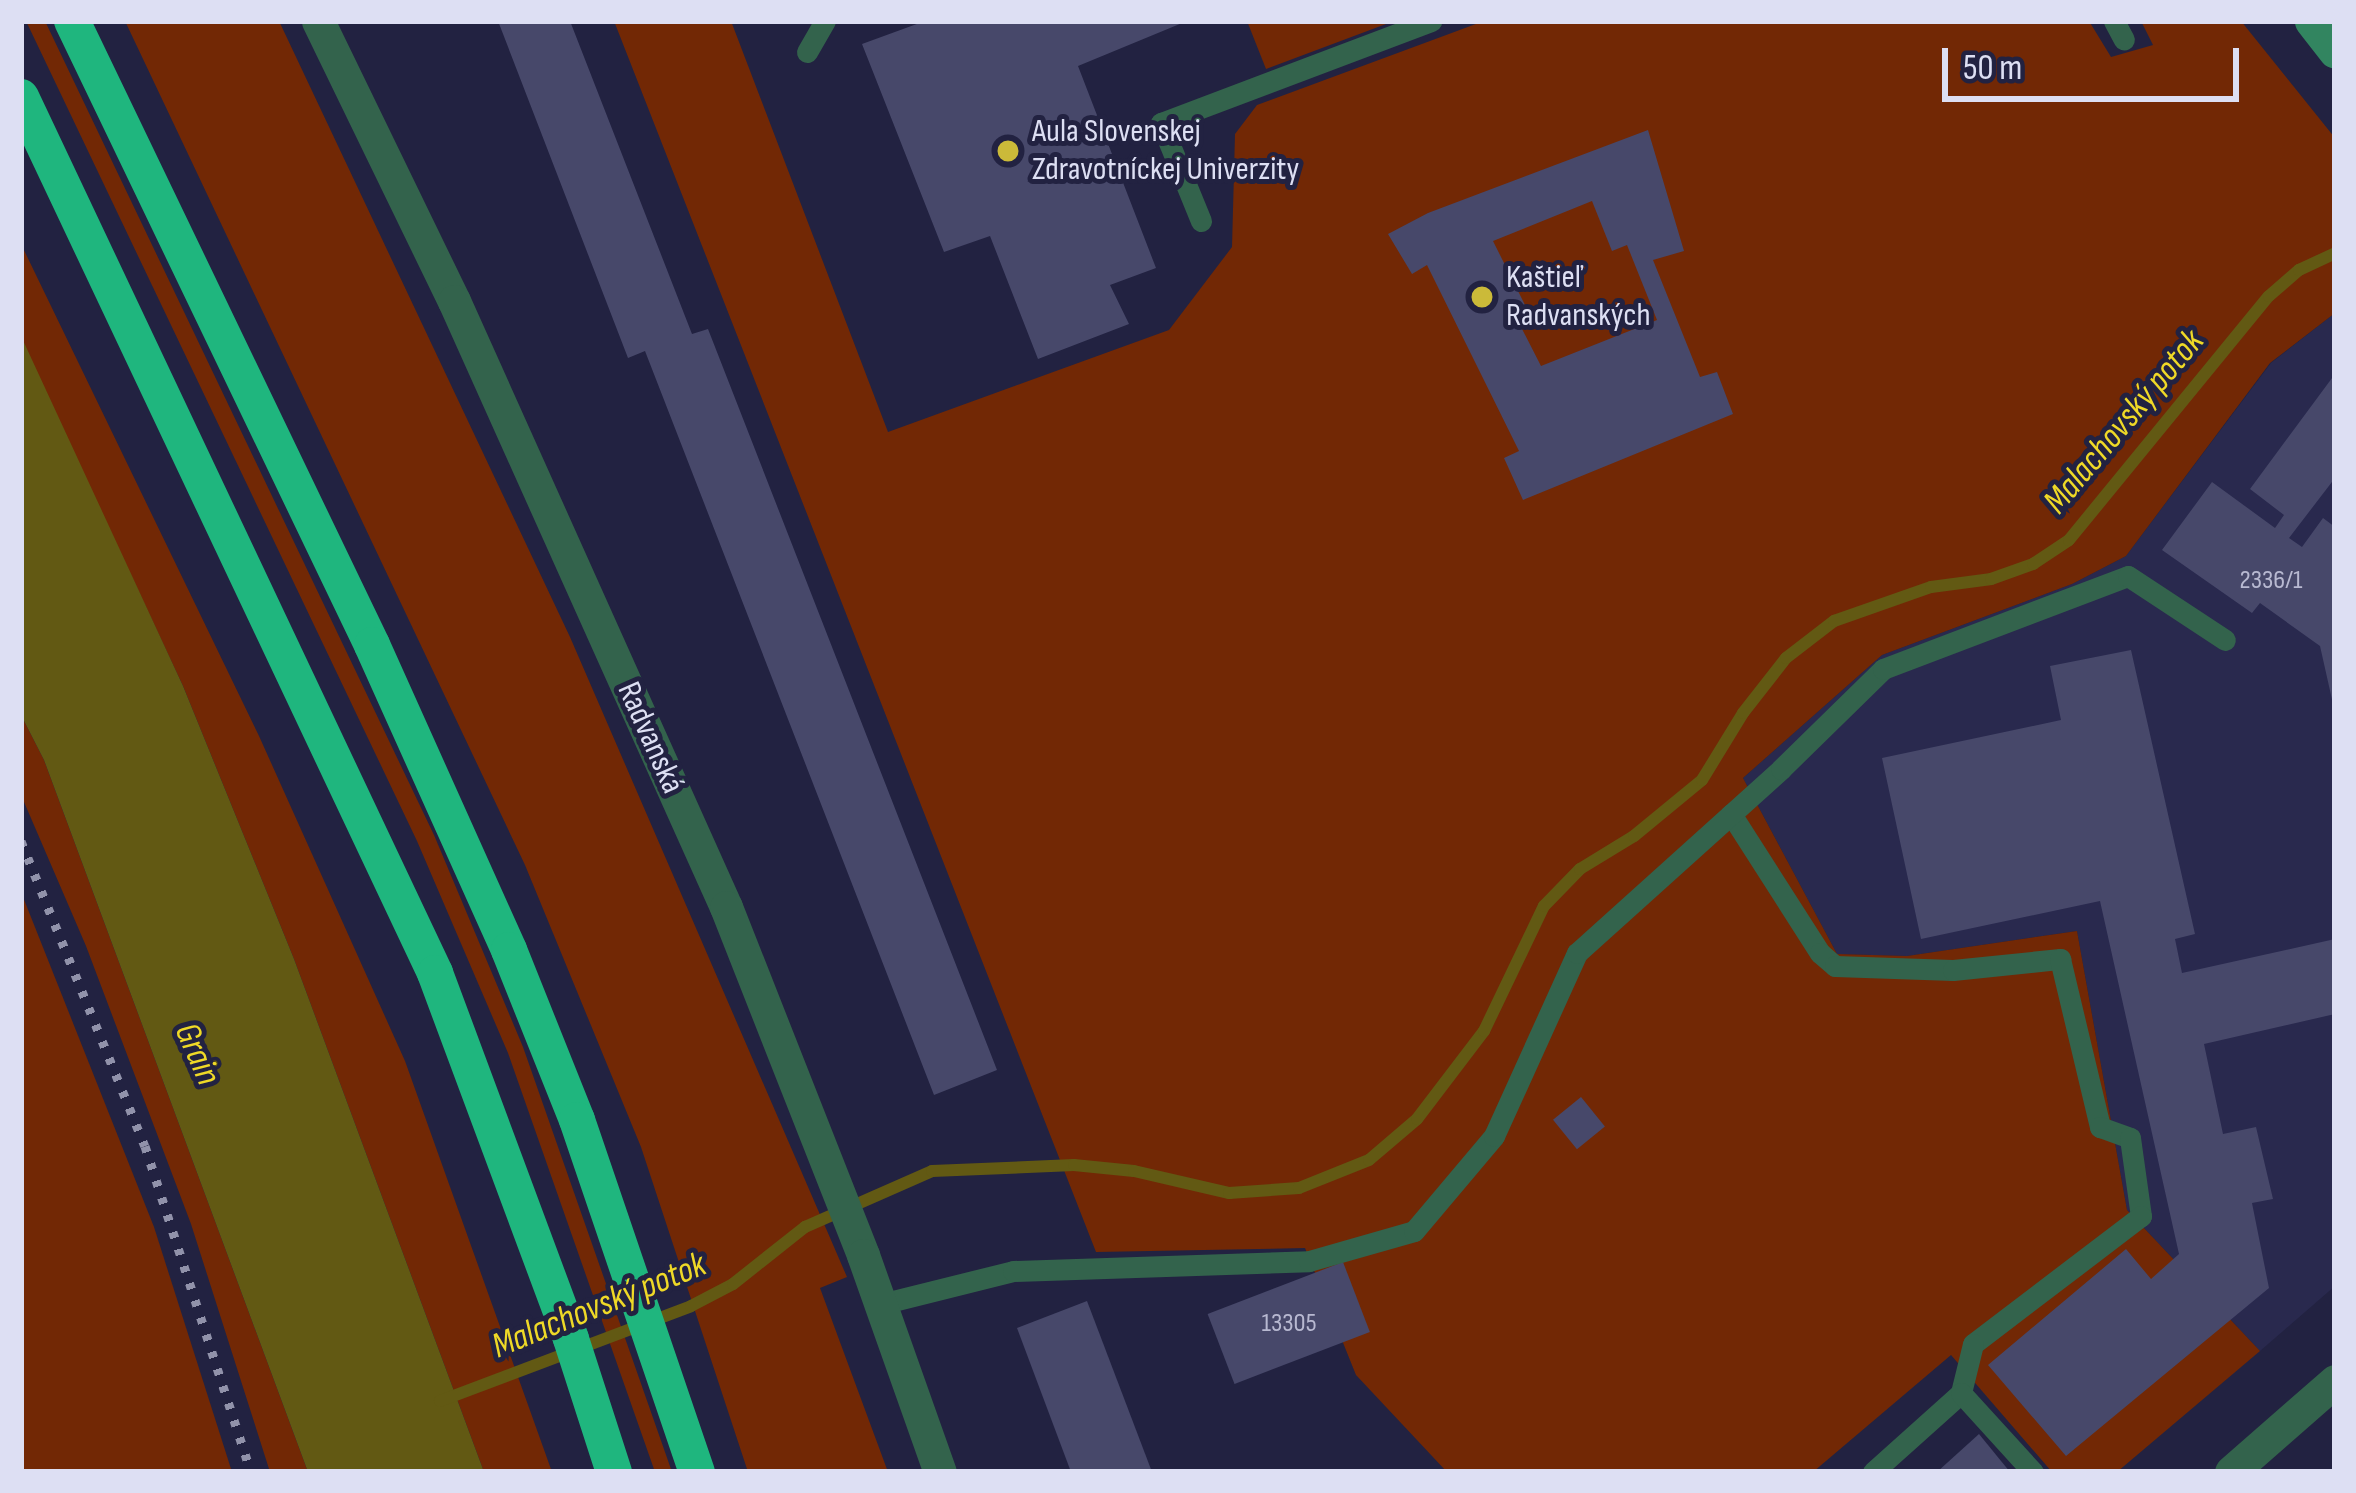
<!DOCTYPE html>
<meta charset="utf-8">
<style>
body{margin:0}
#map{position:relative;width:2356px;height:1493px;overflow:hidden;background:#222241;font-family:"Sofia Sans Condensed",sans-serif}
div>[style]{position:absolute}
.built>*{inset:0;background:#29294e}
.green>*{inset:0;background:#722805}
.water>*{inset:0;background:#625913}
.stream>*{height:12px;margin:-6px;padding:0 6px;transform-origin:6px;border-radius:6px;background:#625913}
.building>*{inset:0;background:#47486a;transform-origin:0 0}
.service>*{height:21px;margin:-10.5px;padding:0 10.5px;transform-origin:10.5px;border-radius:10.5px;background:#33634c}
.minor>*{height:33px;margin:-16.5px;padding:0 16.5px;transform-origin:16.5px;border-radius:16.5px;background:#33634c}
.secondary>*{height:33px;margin:-16.5px;padding:0 16.5px;transform-origin:16.5px;border-radius:16.5px;background:#328560}
.motorway>*{height:36px;margin:-18px;padding:0 18px;transform-origin:18px;border-radius:18px;background:#1fb67e}
.rail>*{height:9px;margin-top:-4.5px;transform-origin:0;background:repeating-linear-gradient(90deg,#9192aa 0 6px,transparent 0 18px)}
.dots>*{width:33px;height:33px;translate:-50% -50%;box-sizing:border-box;border:6px solid #222241;border-radius:50%}
span{translate:-50% -50%;white-space:nowrap;text-align:center;line-height:1.15;-webkit-text-stroke:10px #222241;paint-order:stroke}
.number-label{font-size:27px;color:#b8b9d1}
.number-label span{-webkit-text-stroke-width:0}
.poi-label{font-size:33px;color:#dddff3}
.left{translate:0 -50%;text-align:left}
.street-label{font-size:33px;color:#dddff3}
.water-label{font-size:36px;color:#efd927;font-style:italic}
.frame{position:absolute;inset:0;border:24px solid #dddff3;pointer-events:none}
.scale{position:absolute;left:1942px;top:48px;width:297px;height:54px;box-sizing:border-box;border:6px solid #dddff3;border-top:0;padding-left:15px;font-size:36px;line-height:42px;white-space:nowrap;color:#dddff3;-webkit-text-stroke:9px #222241;paint-order:stroke}
</style>
<div id="map">
<div class="built">
<i style="clip-path:polygon(2335px 313px,2335px 1286px,2260px 1351px,2127px 1210px,2077px 931px,1907px 956px,1837px 954px,1743px 778px,1882px 655px,2072px 584px,2126px 556px,2271px 363px)"></i>
</div>
<div class="green">
<i style="clip-path:polygon(26px 21px,45px 21px,434px 835px,523px 1047px,672px 1472px,655px 1472px,508px 1053px,417px 841px)"></i>
<i style="clip-path:polygon(125px 21px,279px 21px,570px 637px,847px 1277px,820px 1288px,888px 1472px,748px 1472px,641px 1147px,525px 865px)"></i>
<i style="clip-path:polygon(614px 21px,731px 21px,888px 432px,1169px 330px,1232px 247px,1235px 134px,1257px 105px,1484px 21px,2089px 21px,2111px 57px,2153px 45px,2141px 21px,2241px 21px,2335px 138px,2335px 313px,2270px 363px,2126px 556px,2072px 584px,1882px 655px,1743px 778px,1837px 954px,1907px 956px,2077px 931px,2127px 1210px,2260px 1351px,2117px 1472px,2052px 1472px,1951px 1355px,1813px 1472px,1447px 1472px,1356px 1375px,1305px 1248px,1096px 1252px)"></i>
<i style="clip-path:polygon(1247px 21px,1394px 21px,1266px 69px)"></i>
<i style="clip-path:polygon(21px 244px,259px 736px,405px 1061px,552px 1472px,484px 1472px,294px 959px,183px 686px,21px 340px)"></i>
<i style="clip-path:polygon(21px 715px,44px 760px,308px 1472px,270px 1472px,191px 1224px,86px 946px,21px 795px)"></i>
<i style="clip-path:polygon(21px 892px,154px 1227px,232px 1472px,21px 1472px)"></i>
</div>
<div class="water">
<i style="clip-path:polygon(21px 336px,183px 686px,294px 959px,484px 1472px,308px 1472px,44px 760px,21px 715px)"></i>
</div>
<div class="stream">
<i style="left:440px;top:1401px;width:268px;rotate:-20.7deg"></i>
<i style="left:691px;top:1306px;width:47px;rotate:-27.6deg"></i>
<i style="left:733px;top:1284px;width:92px;rotate:-38.4deg"></i>
<i style="left:805px;top:1227px;width:139px;rotate:-23.8deg"></i>
<i style="left:932px;top:1171px;width:142px;rotate:-2.4deg"></i>
<i style="left:1074px;top:1165px;width:60px;rotate:5.7deg"></i>
<i style="left:1134px;top:1171px;width:98px;rotate:13deg"></i>
<i style="left:1229px;top:1193px;width:70px;rotate:-4.1deg"></i>
<i style="left:1299px;top:1188px;width:75px;rotate:-21.8deg"></i>
<i style="left:1369px;top:1160px;width:63px;rotate:-40.5deg"></i>
<i style="left:1417px;top:1119px;width:111px;rotate:-52.7deg"></i>
<i style="left:1484px;top:1031px;width:139px;rotate:-64.4deg"></i>
<i style="left:1544px;top:906px;width:52px;rotate:-45.8deg"></i>
<i style="left:1580px;top:869px;width:63px;rotate:-31.4deg"></i>
<i style="left:1634px;top:836px;width:88px;rotate:-39.5deg"></i>
<i style="left:1702px;top:780px;width:79px;rotate:-58.5deg"></i>
<i style="left:1743px;top:713px;width:70px;rotate:-52deg"></i>
<i style="left:1786px;top:658px;width:61px;rotate:-37.6deg"></i>
<i style="left:1834px;top:621px;width:103px;rotate:-19.3deg"></i>
<i style="left:1931px;top:587px;width:61px;rotate:-7.6deg"></i>
<i style="left:1991px;top:579px;width:45px;rotate:-19.7deg"></i>
<i style="left:2033px;top:564px;width:43px;rotate:-33.7deg"></i>
<i style="left:2069px;top:540px;width:315px;rotate:-50.7deg"></i>
<i style="left:2269px;top:296px;width:40px;rotate:-41deg"></i>
<i style="left:2299px;top:270px;width:40px;rotate:-25deg"></i>
</div>
<div class="building">
<i style="clip-path:polygon(498px 21px,570px 21px,692px 334px,708px 329px,997px 1070px,934px 1095px,645px 351px,628px 358px)"></i>
<i style="clip-path:polygon(925px 21px,1187px 21px,1078px 66px,1156px 268px,1110px 285px,1129px 324px,1038px 359px,990px 236px,944px 252px,862px 44px)"></i>
<i style="clip-path:polygon(evenodd,1648px 130px,1684px 251px,1653px 260px,1700px 377px,1717px 372px,1733px 414px,1523px 500px,1504px 458px,1519px 451px,1427px 265px,1412px 274px,1388px 234px,1428px 213px,1648px 130px,1592px 201px,1612px 251px,1627px 245px,1657px 320px,1541px 366px,1521px 327px,1533px 321px,1493px 241px,1592px 201px)"></i>
<i style="clip-path:polygon(2335px 374px,2335px 478px,2289px 538px,2302px 547px,2323px 518px,2335px 527px,2333px 704px,2320px 646px,2260px 603px,2252px 613px,2162px 550px,2212px 482px,2275px 528px,2284px 515px,2250px 489px)"></i>
<i style="clip-path:polygon(2131px 650px,2195px 934px,2175px 939px,2182px 973px,2335px 939px,2335px 1014px,2204px 1044px,2223px 1134px,2256px 1127px,2273px 1199px,2252px 1203px,2269px 1288px,2066px 1456px,1988px 1365px,2126px 1249px,2151px 1279px,2179px 1254px,2100px 901px,1921px 939px,1882px 758px,2061px 720px,2050px 666px)"></i>
<i style="left:1581px;top:1097px;width:38px;height:36px;rotate:51deg"></i>
<i style="left:1343px;top:1262px;width:75px;height:145px;rotate:69deg"></i>
<i style="clip-path:polygon(1087px 1301px,1152px 1472px,1071px 1472px,1017px 1328px)"></i>
<i style="clip-path:polygon(1979px 1434px,2010px 1472px,1937px 1472px)"></i>
</div>
<div class="service">
<i style="left:2114px;top:21px;width:21px;rotate:62deg"></i>
<i style="left:807px;top:52px;width:36px;rotate:-60deg"></i>
<i style="left:1201px;top:221px;width:106px;rotate:-112.2deg"></i>
<i style="left:1161px;top:123px;width:289px;rotate:-20.7deg"></i>
<i style="left:1731px;top:814px;width:165px;rotate:57.4deg"></i>
<i style="left:1820px;top:953px;width:20px;rotate:41deg"></i>
<i style="left:1835px;top:966px;width:118px;rotate:1.9deg"></i>
<i style="left:1953px;top:970px;width:108px;rotate:-5.9deg"></i>
<i style="left:2060px;top:959px;width:173px;rotate:76.6deg"></i>
<i style="left:2100px;top:1127px;width:32px;rotate:20deg"></i>
<i style="left:2130px;top:1138px;width:79px;rotate:82deg"></i>
<i style="left:2141px;top:1216px;width:211px;rotate:142.7deg"></i>
<i style="left:1973px;top:1344px;width:50px;rotate:103.8deg"></i>
<i style="left:1961px;top:1393px;width:118px;rotate:138.1deg"></i>
<i style="left:881px;top:1304px;width:136px;rotate:-14deg"></i>
<i style="left:1013px;top:1271px;width:296px;rotate:-1.9deg"></i>
<i style="left:1309px;top:1261px;width:109px;rotate:-15.9deg"></i>
<i style="left:1414px;top:1231px;width:124px;rotate:-49.9deg"></i>
<i style="left:1494px;top:1136px;width:201px;rotate:-65.6deg"></i>
<i style="left:1577px;top:953px;width:275px;rotate:-42deg"></i>
<i style="left:1781px;top:769px;width:143px;rotate:-44.4deg"></i>
<i style="left:1883px;top:669px;width:262px;rotate:-20.8deg"></i>
<i style="left:2128px;top:576px;width:116px;rotate:33.4deg"></i>
<i style="left:1961px;top:1393px;width:107px;rotate:47.7deg"></i>
</div>
<div class="minor">
<i style="left:318px;top:21px;width:311px;rotate:64.1deg"></i>
<i style="left:454px;top:301px;width:664px;rotate:65.83deg"></i>
<i style="left:726px;top:907px;width:374px;rotate:68.5deg"></i>
<i style="left:863px;top:1255px;width:230px;rotate:70.5deg"></i>
<i style="left:2231px;top:1472px;width:138px;rotate:-41.2deg"></i>
</div>
<div class="secondary">
<i style="left:2311px;top:21px;width:39px;rotate:52deg"></i>
</div>
<div class="motorway">
<i style="left:72px;top:21px;width:692px;rotate:64.32deg"></i>
<i style="left:372px;top:645px;width:334px;rotate:65.8deg"></i>
<i style="left:509px;top:950px;width:183px;rotate:68.2deg"></i>
<i style="left:577px;top:1120px;width:372px;rotate:71.2deg"></i>
<i style="left:21px;top:97px;width:969px;rotate:64.7deg"></i>
<i style="left:435px;top:973px;width:390px;rotate:69.6deg"></i>
<i style="left:571px;top:1339px;width:140px;rotate:72.1deg"></i>
</div>
<div class="rail">
<i style="left:21px;top:841px;width:329px;rotate:67.9deg"></i>
<i style="left:145px;top:1146px;width:343px;rotate:72deg"></i>
</div>
<div class="dots">
<i style="left:1008px;top:151px;background:#cbba39"></i>
<i style="left:1482px;top:297px;background:#cbba39"></i>
</div>
<div class="number-label">
<span style="left:2271px;top:581px">2336/1</span>
<span style="left:1289px;top:1324px">13305</span>
</div>
<div class="poi-label">
<span class="left" style="left:1032px;top:151px">Aula Slovenskej<br>Zdravotníckej Univerzity</span>
<span class="left" style="left:1506px;top:297px">Kaštieľ<br>Radvanských</span>
</div>
<div class="street-label">
<span style="left:650px;top:738px;rotate:66deg">Radvanská</span>
</div>
<div class="water-label">
<span style="left:2124px;top:422px;rotate:-50deg">Malachovský potok</span>
<span style="left:197px;top:1054px;rotate:66deg">Grain</span>
<span style="left:599px;top:1306px;rotate:-22deg">Malachovský potok</span>
</div>
<div class="frame"></div>
<div class="scale">50 m</div>
</div>
